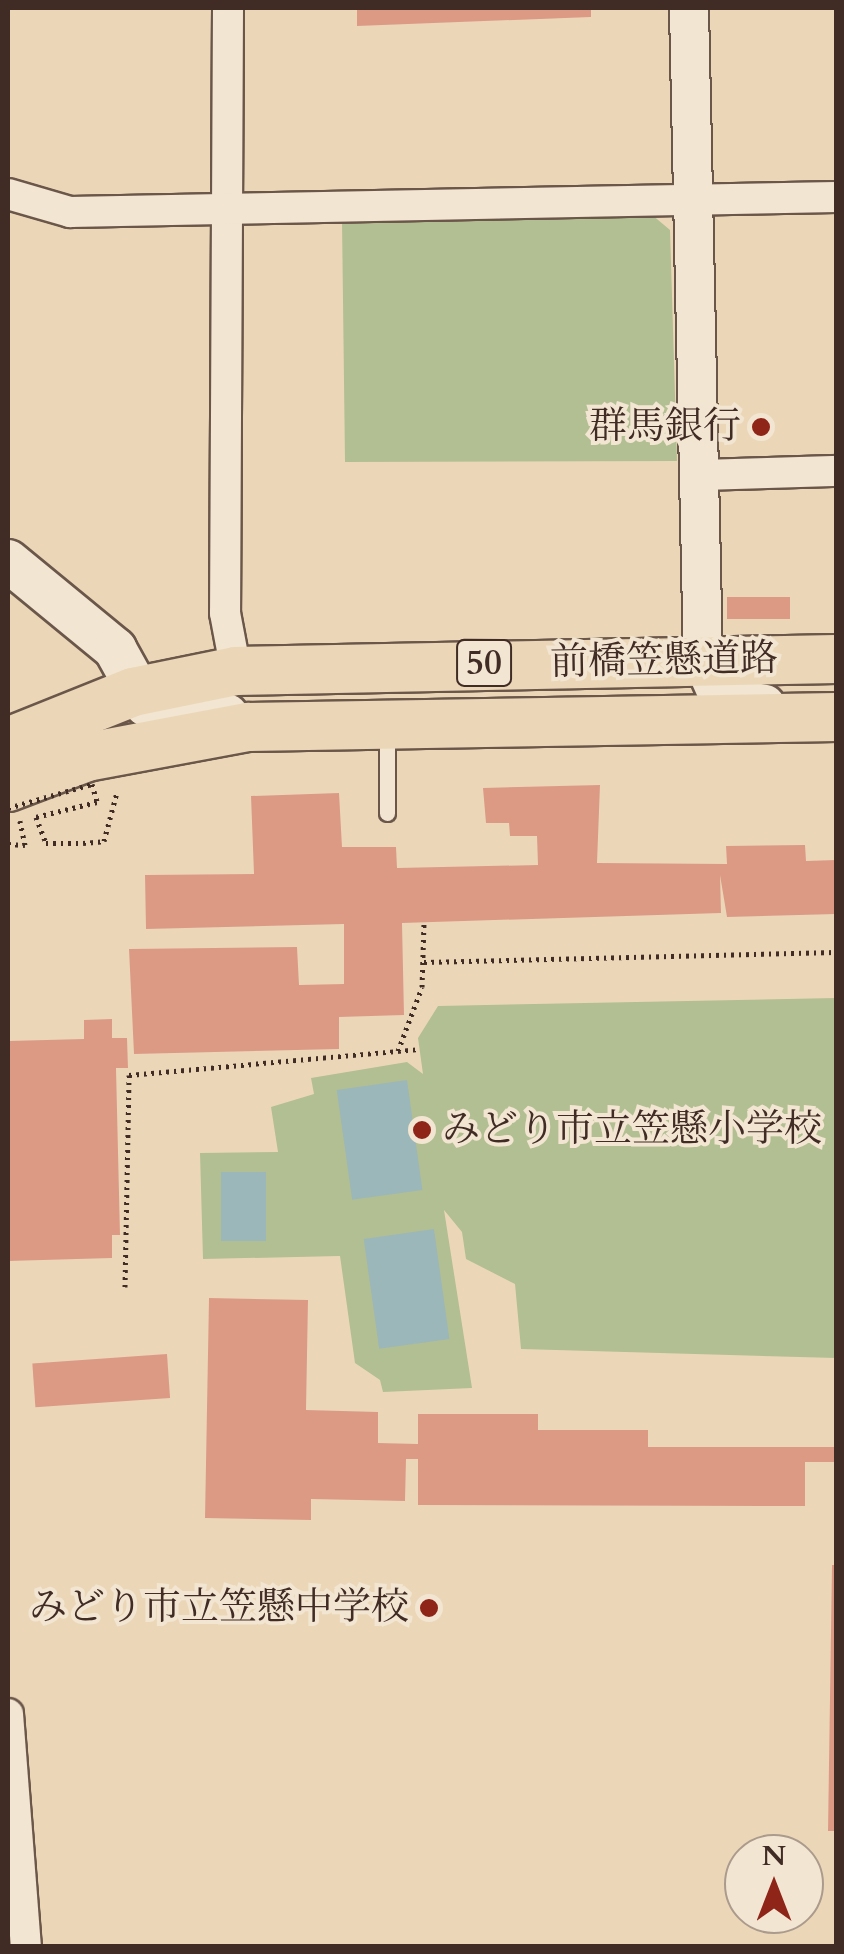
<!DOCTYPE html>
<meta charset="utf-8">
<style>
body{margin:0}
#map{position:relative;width:844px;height:1954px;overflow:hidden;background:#ebd7b8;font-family:Cardo,"Noto Serif JP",serif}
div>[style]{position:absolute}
.green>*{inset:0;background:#b2bf92}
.water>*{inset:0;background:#9cb7b9;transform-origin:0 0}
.building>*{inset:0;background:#dc9a85;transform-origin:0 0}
.path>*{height:5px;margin-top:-2.5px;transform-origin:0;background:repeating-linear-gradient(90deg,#402c25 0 2.5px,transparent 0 7.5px)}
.roads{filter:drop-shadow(2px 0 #6b574a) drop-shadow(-2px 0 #6b574a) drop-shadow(0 2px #6b574a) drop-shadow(0 -2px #6b574a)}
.service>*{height:15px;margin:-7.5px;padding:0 7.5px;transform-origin:7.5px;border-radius:7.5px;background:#f2e5d1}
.minor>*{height:30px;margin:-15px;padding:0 15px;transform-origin:15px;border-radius:15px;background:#f2e5d1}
.tertiary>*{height:38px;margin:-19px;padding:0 19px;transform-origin:19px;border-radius:19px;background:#f2e5d1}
.secondary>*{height:42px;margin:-21px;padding:0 21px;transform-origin:21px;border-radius:21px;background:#f2e5d1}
.trunk>*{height:48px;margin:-24px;padding:0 24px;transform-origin:24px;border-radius:24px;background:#ebd7b8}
.path-bridge>*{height:5px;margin-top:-2.5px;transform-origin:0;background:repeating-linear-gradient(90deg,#402c25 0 2.5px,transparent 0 7.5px)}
.dots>*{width:28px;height:28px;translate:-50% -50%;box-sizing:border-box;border:5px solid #f2e5d1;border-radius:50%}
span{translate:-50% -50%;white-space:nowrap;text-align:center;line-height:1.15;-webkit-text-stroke:8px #f2e5d1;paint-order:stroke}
.shield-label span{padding:2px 8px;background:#f2e5d1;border:2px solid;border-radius:8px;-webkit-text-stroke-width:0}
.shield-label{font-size:35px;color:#402c25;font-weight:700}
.poi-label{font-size:38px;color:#402c25}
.right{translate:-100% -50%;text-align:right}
.left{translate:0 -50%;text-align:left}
.street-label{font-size:38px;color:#402c25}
.frame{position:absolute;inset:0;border:10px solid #402c25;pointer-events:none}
.north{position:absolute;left:724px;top:1834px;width:100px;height:100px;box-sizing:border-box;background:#f2e5d1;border:2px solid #ab9b8c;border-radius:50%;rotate:0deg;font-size:28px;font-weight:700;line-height:40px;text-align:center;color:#402c25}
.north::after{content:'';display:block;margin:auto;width:35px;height:45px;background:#8f2418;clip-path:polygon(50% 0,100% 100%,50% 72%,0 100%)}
</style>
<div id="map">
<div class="green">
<i style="clip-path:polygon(651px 214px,670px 230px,677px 461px,345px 462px,342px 220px)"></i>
<i style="clip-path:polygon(836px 998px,836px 1358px,521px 1349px,515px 1284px,466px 1259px,462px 1232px,444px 1210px,472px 1388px,383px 1392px,380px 1380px,355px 1363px,340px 1256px,203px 1259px,200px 1153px,278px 1152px,271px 1107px,314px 1094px,311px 1078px,407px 1062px,423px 1074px,418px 1038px,438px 1006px)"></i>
</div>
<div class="water">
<i style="left:407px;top:1080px;width:111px;height:71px;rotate:82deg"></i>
<i style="left:221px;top:1172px;width:45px;height:69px"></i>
<i style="left:434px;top:1229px;width:111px;height:71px;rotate:82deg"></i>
</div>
<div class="building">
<i style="clip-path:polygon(357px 8px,591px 8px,591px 17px,357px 26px)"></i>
<i style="left:790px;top:597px;width:22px;height:63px;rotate:90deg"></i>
<i style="clip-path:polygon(600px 785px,597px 863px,727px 864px,726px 846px,805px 845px,806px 861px,836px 860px,836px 914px,727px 917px,720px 875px,721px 913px,402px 923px,404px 1015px,339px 1017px,339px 1049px,134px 1054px,129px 949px,297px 947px,299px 985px,344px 984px,344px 924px,146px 929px,145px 875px,254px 874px,251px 796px,339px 793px,342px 847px,396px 847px,397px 868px,538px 865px,537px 836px,510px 836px,509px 823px,486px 823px,483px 788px)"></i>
<i style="clip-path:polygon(112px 1019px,112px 1038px,127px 1038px,128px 1068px,116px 1068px,120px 1235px,112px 1235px,112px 1258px,8px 1261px,8px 1041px,84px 1039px,84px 1020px)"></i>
<i style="clip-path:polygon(209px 1298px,308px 1300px,306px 1410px,378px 1412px,378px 1443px,418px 1444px,418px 1414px,538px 1414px,538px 1430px,648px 1430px,648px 1447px,836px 1447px,836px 1462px,805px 1462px,805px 1506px,418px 1505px,418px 1459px,406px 1459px,405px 1501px,311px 1499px,311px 1520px,205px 1518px)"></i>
<i style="left:167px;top:1354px;width:44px;height:135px;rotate:86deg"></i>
<i style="clip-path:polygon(832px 1565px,836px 1565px,836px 1831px,828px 1831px)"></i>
</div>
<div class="path">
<i style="left:83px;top:843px;width:21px;rotate:-5deg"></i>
<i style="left:104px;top:841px;width:51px;rotate:-75.1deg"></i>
<i style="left:8px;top:844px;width:17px;rotate:3deg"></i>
<i style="left:25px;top:845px;width:25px;rotate:-102deg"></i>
<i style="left:424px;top:962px;width:412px;rotate:-1.4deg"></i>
<i style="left:398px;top:1051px;width:68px;rotate:-69.4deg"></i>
<i style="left:422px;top:987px;width:65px;rotate:-88.2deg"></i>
<i style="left:125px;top:1287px;width:212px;rotate:-88.9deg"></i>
<i style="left:129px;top:1075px;width:291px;rotate:-5.1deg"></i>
</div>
<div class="roads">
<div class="service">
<i style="left:387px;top:729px;width:84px;rotate:90deg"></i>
</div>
<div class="minor">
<i style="left:228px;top:8px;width:605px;rotate:90.28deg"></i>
<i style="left:225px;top:613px;width:59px;rotate:79.3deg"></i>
<i style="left:8px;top:194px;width:65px;rotate:16.2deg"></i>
<i style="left:70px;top:212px;width:766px;rotate:-1.12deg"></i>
<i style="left:701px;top:475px;width:133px;rotate:-1.7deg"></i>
<i style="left:8px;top:1714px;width:233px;rotate:85.6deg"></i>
</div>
<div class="tertiary">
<i style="left:689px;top:8px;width:654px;rotate:88.77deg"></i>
<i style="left:703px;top:662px;width:37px;rotate:66deg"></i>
<i style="left:718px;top:696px;width:48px;rotate:9.7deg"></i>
</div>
<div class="secondary">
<i style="left:8px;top:561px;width:139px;rotate:39.4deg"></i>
<i style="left:115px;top:649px;width:64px;rotate:61deg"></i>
<i style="left:146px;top:705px;width:25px;rotate:29deg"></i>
<i style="left:168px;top:717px;width:59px;rotate:-1.9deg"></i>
</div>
<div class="trunk">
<i style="left:8px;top:742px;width:135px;rotate:-21.8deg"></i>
<i style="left:133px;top:692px;width:105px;rotate:-11.5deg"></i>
<i style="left:236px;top:671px;width:600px;rotate:-1.15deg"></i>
<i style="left:8px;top:787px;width:85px;rotate:-20.8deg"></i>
<i style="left:87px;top:757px;width:164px;rotate:-10.6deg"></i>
<i style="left:248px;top:727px;width:588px;rotate:-0.97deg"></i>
</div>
</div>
<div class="path-bridge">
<i style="left:8px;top:808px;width:87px;rotate:-15.9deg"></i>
<i style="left:92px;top:784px;width:19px;rotate:74deg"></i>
<i style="left:97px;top:802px;width:63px;rotate:166.2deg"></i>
<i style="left:36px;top:817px;width:28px;rotate:69deg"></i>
<i style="left:46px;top:843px;width:37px"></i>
</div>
<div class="dots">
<i style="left:761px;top:427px;background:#8f2418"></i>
<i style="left:422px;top:1130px;background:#8f2418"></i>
<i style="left:429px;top:1608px;background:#8f2418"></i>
</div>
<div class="shield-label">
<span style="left:484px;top:663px">50</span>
</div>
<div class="poi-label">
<span class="right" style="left:741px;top:427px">群馬銀行</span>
<span class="left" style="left:442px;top:1130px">みどり市立笠懸小学校</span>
<span class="right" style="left:409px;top:1608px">みどり市立笠懸中学校</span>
</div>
<div class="street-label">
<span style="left:664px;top:661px;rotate:-1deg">前橋笠懸道路</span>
</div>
<div class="frame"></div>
<div class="north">N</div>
</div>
